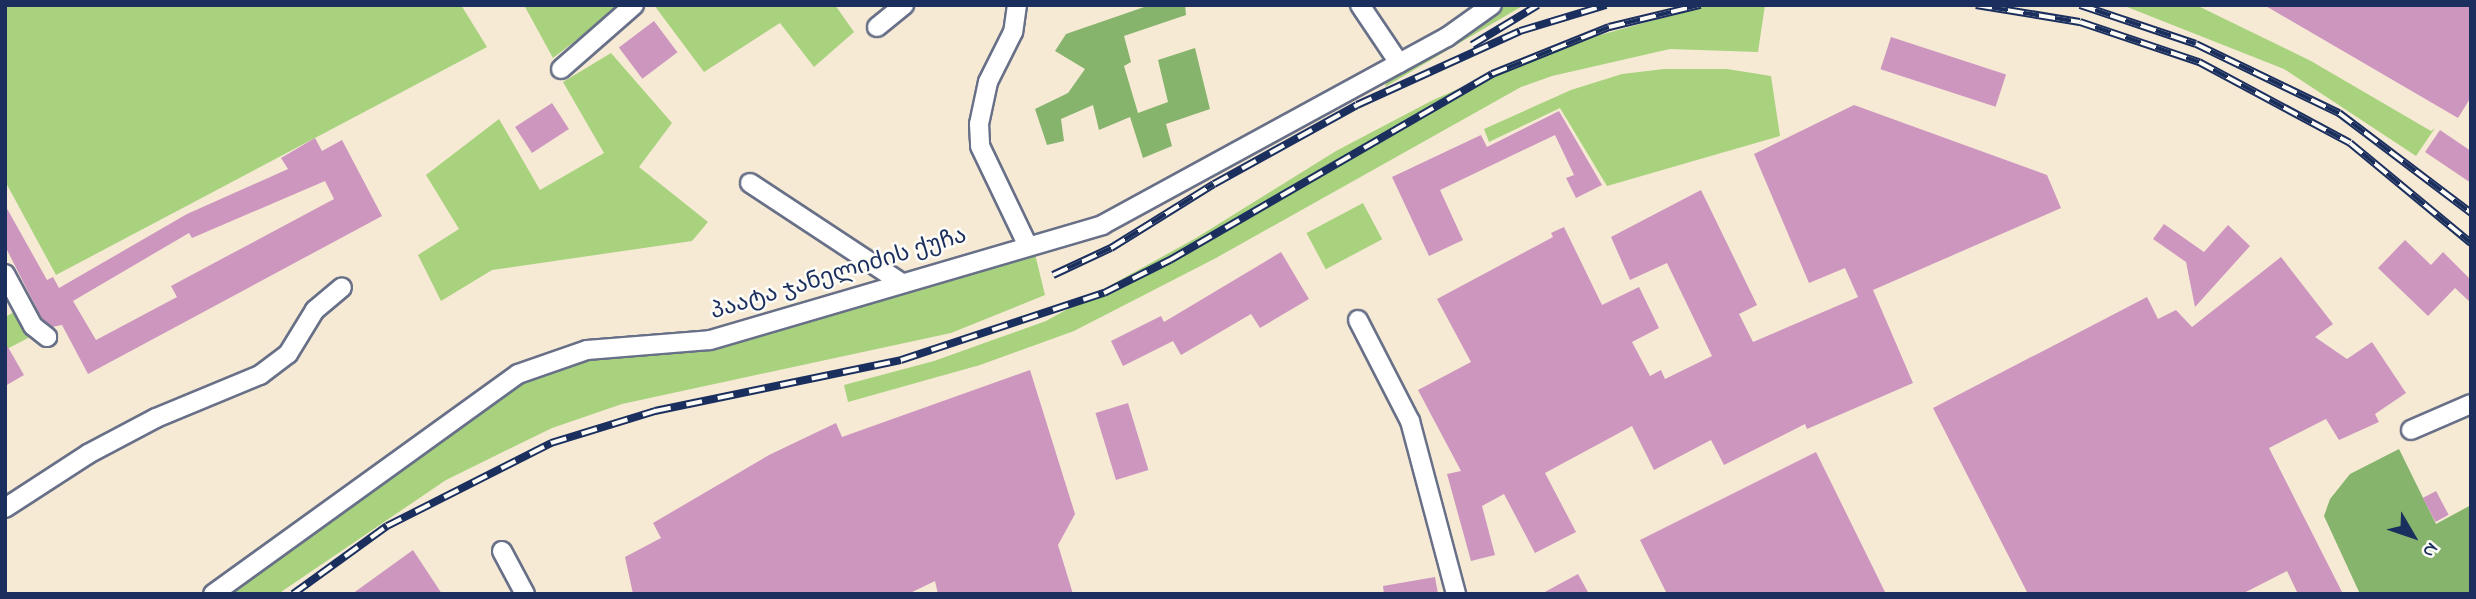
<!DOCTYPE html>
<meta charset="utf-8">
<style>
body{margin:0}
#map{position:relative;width:2476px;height:599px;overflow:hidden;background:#f6ead5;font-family:"Indie Flower","Noto Sans Georgian",sans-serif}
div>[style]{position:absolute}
.green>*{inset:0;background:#a8d27e;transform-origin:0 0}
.forest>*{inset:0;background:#86b46d}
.building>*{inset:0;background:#cd96bf;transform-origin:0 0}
.roads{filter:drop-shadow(2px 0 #687088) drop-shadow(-2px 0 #687088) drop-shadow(0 2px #687088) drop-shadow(0 -2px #687088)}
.minor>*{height:18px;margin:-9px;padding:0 9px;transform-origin:9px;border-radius:9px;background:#fff}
.rail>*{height:8px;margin-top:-4px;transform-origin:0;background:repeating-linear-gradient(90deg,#fdfcf7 0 16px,#1b2f5e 0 32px);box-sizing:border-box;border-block:2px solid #1b2f5e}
span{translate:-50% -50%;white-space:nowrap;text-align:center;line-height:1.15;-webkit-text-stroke:5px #fdfcf7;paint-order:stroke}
.street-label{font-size:23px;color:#1b2f5e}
.frame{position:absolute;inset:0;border:7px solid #1b2f5e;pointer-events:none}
.north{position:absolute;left:2378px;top:501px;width:70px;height:70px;-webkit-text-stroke:5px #fdfcf7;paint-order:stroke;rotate:129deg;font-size:19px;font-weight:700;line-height:28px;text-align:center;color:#1b2f5e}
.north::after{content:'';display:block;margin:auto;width:24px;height:32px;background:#1b2f5e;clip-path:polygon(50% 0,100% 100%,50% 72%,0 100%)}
</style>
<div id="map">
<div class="green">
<i style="clip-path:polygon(5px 5px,461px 5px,487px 47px,56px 275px,5px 181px)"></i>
<i style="clip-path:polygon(524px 5px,622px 5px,553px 58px)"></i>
<i style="clip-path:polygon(654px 5px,835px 5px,854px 32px,814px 67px,780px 23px,704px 72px)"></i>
<i style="clip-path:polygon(1503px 5px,1524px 5px,1385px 87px,1387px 80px)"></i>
<i style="clip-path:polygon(1765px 5px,1758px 52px,1670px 49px,1552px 76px,1521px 87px,1216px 258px,1074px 331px,980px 365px,848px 402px,844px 385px,934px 361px,1046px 321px,1196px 238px,1336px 151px,1433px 100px,1549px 49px,1702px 7px)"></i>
<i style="clip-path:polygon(2122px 5px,2196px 5px,2311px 61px,2431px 131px,2435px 128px,2416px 156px,2284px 69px)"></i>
<i style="clip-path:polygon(611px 53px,672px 123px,639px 167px,708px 222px,692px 241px,492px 270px,441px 301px,418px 255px,459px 229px,426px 175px,499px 119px,540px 190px,604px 153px,563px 82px)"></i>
<i style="clip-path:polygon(1664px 69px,1727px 69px,1771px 76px,1780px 136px,1607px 186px,1560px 108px,1489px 142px,1484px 129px,1571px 90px,1622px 74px)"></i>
<i style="left:1363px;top:203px;width:41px;height:64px;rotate:62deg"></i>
<i style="clip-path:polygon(1035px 254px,1045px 295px,951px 333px,622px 404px,552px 428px,446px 480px,278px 594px,228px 594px,524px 383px,590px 358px,708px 345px)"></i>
<i style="clip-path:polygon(16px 311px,30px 337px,5px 350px,5px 317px)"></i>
</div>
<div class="forest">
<i style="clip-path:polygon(1150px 5px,1185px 5px,1186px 15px,1124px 36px,1131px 62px,1124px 66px,1138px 113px,1168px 102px,1158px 60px,1195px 48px,1210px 109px,1166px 124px,1172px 146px,1143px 158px,1130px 117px,1099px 130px,1093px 105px,1061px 119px,1064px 141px,1047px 145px,1035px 109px,1068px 93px,1085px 69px,1055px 51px,1066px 34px)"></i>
<i style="clip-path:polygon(2399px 449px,2436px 524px,2471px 505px,2471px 594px,2360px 594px,2324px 516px,2330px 499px,2350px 474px)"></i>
</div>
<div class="building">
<i style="clip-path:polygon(2264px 5px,2471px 5px,2471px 97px,2458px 118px)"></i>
<i style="left:654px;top:21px;width:39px;height:44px;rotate:53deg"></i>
<i style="left:1891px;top:37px;width:121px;height:34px;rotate:18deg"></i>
<i style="left:552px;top:103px;width:31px;height:44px;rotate:57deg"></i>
<i style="clip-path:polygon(1854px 105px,2047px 175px,2061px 208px,1873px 290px,1913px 383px,1807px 429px,1805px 424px,1724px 465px,1711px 440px,1654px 470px,1632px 426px,1545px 473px,1576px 532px,1535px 553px,1504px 494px,1482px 506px,1495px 555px,1471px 561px,1447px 474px,1461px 471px,1418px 390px,1471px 362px,1437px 299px,1553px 237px,1551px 233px,1564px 227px,1602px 305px,1639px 287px,1659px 328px,1632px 342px,1650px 376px,1661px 370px,1665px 379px,1712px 356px,1667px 263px,1630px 280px,1611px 237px,1701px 190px,1757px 305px,1739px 314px,1753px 342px,1858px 297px,1845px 268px,1809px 283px,1754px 154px)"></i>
<i style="clip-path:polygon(1559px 111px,1602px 185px,1576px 198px,1566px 178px,1574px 175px,1555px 135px,1440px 190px,1463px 240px,1429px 256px,1392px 177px,1481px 135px,1487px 147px)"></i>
<i style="clip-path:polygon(2440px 130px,2471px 151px,2471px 183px,2425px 152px)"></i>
<i style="clip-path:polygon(evenodd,315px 138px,322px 151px,342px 140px,382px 216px,88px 374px,62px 325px,52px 327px,42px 319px,5px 246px,5px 205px,47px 280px,53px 277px,59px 288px,187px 214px,288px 169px,281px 158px,315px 138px,325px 181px,334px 199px,171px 286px,177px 297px,96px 340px,73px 301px,189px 233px,192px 238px,325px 181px)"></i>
<i style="clip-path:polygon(2164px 224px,2204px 252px,2228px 225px,2250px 246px,2195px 307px,2186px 262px,2153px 239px)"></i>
<i style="clip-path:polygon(2405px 240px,2431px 265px,2443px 252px,2471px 280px,2471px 303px,2455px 288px,2428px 316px,2378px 268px)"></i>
<i style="clip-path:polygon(1281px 252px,1309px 299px,1260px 328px,1251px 314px,1181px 355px,1173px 341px,1123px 366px,1111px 341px,1161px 316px,1164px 322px)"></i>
<i style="clip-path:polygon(2281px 257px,2333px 324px,2315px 337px,2347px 359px,2372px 342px,2406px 393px,2375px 414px,2379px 422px,2339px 440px,2326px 419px,2269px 448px,2343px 594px,2298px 594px,2287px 571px,2242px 594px,2028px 594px,1933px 408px,2147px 297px,2158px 319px,2176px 310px,2192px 327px)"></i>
<i style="clip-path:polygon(5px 342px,24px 375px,5px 386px)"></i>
<i style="clip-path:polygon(1030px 370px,1075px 514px,1058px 545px,1073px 594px,938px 594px,935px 581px,908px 594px,633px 594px,625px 557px,661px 538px,653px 523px,769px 455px,836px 423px,842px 437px)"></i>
<i style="left:1128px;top:403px;width:70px;height:34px;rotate:73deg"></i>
<i style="clip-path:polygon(1816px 452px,1886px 594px,1667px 594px,1640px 540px)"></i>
<i style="left:2436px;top:491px;width:27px;height:15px;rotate:62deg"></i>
<i style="clip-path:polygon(413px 550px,442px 594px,352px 594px)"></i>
<i style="clip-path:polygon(1578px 574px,1589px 594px,1541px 594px)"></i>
<i style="clip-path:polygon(1435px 577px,1438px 594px,1384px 594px,1383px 586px)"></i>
</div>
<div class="roads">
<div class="minor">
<i style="left:1017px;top:5px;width:27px;rotate:98deg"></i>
<i style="left:1013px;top:32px;width:56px;rotate:116.6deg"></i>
<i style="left:988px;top:82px;width:43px;rotate:102.1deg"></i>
<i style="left:979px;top:124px;width:22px;rotate:87deg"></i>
<i style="left:980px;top:146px;width:111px;rotate:64.4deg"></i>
<i style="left:1360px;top:5px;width:70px;rotate:56.1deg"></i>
<i style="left:877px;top:27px;width:35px;rotate:-39deg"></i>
<i style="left:561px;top:69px;width:97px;rotate:-41.2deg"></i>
<i style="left:750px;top:183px;width:180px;rotate:33.4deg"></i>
<i style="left:5px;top:274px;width:59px;rotate:61.7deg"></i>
<i style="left:33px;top:326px;width:18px;rotate:38deg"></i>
<i style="left:1358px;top:320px;width:114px;rotate:62.8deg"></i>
<i style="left:1410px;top:421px;width:179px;rotate:75.1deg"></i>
<i style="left:2411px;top:430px;width:65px;rotate:-23.4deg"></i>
<i style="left:5px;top:508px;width:99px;rotate:-33deg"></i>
<i style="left:88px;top:454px;width:77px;rotate:-27.9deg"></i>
<i style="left:156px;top:418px;width:113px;rotate:-22.5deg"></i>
<i style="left:260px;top:375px;width:35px;rotate:-37deg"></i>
<i style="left:288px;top:354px;width:52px;rotate:-58.5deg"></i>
<i style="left:315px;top:310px;width:35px;rotate:-40deg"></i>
<i style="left:502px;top:551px;width:49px;rotate:61.9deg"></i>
<i style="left:213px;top:594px;width:376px;rotate:-35.8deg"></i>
<i style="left:518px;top:374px;width:73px;rotate:-19.2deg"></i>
<i style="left:587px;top:350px;width:123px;rotate:-4.6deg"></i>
<i style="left:710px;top:340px;width:409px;rotate:-16.3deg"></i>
<i style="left:1102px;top:225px;width:393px;rotate:-28.6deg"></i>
<i style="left:1447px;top:37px;width:55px;rotate:-35.4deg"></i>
</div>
</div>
<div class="rail">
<i style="left:1976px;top:5px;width:105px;rotate:9.3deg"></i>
<i style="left:2080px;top:22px;width:126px;rotate:18.6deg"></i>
<i style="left:2199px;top:62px;width:171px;rotate:28.2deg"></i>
<i style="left:2350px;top:143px;width:157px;rotate:39.6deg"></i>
<i style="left:2080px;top:5px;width:122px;rotate:18.6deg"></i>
<i style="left:2196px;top:44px;width:159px;rotate:25.8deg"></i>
<i style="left:2339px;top:113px;width:166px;rotate:37.1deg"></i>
<i style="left:1472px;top:45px;width:77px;rotate:-31.2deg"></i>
<i style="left:1053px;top:275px;width:64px;rotate:-25deg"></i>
<i style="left:1111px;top:248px;width:121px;rotate:-31.9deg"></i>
<i style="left:1214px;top:184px;width:163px;rotate:-28.9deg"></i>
<i style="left:1357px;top:105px;width:179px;rotate:-24.4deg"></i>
<i style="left:1520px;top:31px;width:90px;rotate:-16.8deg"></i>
<i style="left:293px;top:594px;width:116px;rotate:-35.9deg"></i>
<i style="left:387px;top:526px;width:184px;rotate:-26.8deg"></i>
<i style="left:551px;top:443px;width:109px;rotate:-17.1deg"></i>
<i style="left:655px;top:411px;width:251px;rotate:-11.7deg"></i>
<i style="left:901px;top:360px;width:214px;rotate:-18.3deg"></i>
<i style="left:1104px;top:293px;width:74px;rotate:-26.6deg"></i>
<i style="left:1170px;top:260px;width:372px;rotate:-30deg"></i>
<i style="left:1492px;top:74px;width:126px;rotate:-21.9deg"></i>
<i style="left:1609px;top:27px;width:94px;rotate:-13.6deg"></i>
</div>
<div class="street-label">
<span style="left:839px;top:275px;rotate:-17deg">პაატა ჯანელიძის ქუჩა</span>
</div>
<div class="frame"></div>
<div class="north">N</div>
</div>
